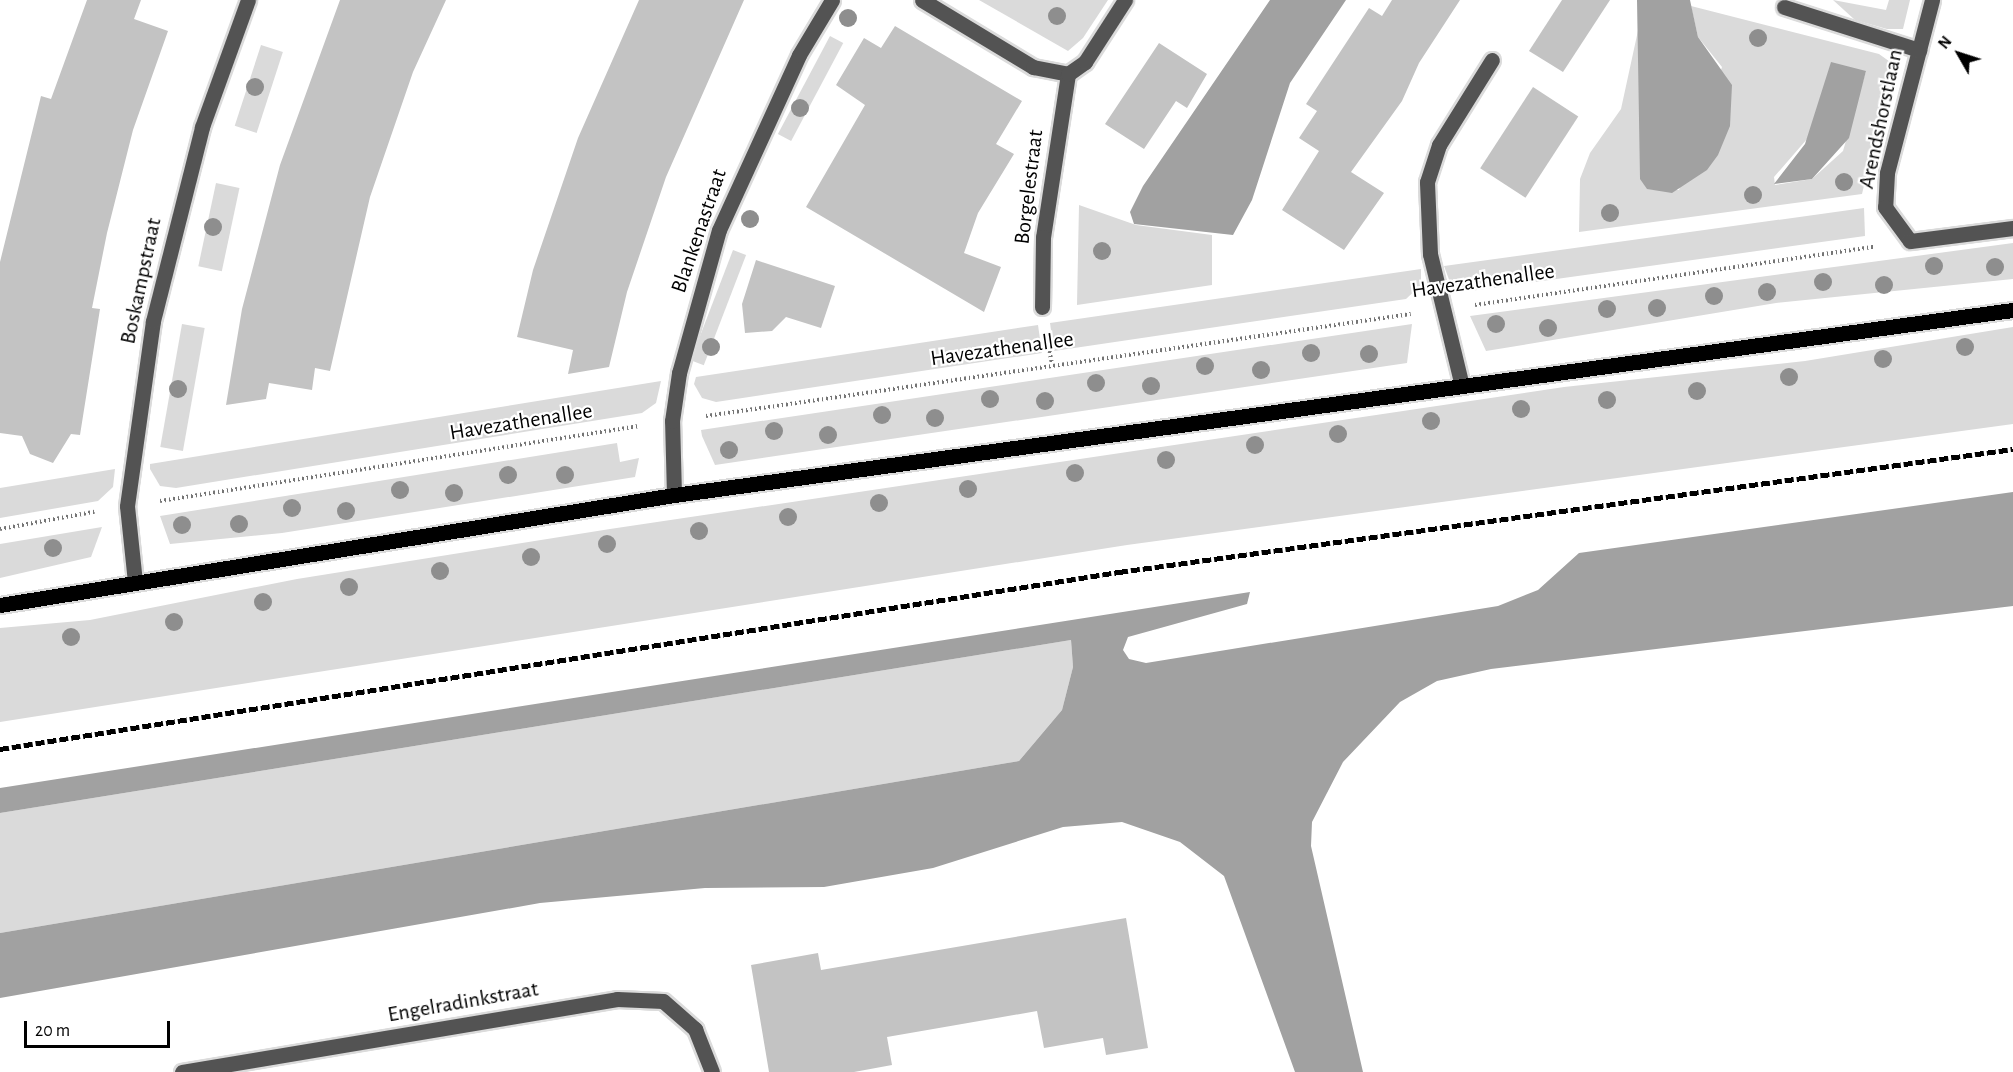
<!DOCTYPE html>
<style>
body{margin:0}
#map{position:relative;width:2013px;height:1072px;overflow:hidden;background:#fff;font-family:"Alegreya Sans",sans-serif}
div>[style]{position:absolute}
.green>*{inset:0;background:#dadada;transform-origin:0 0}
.water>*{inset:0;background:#a1a1a1}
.building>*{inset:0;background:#c3c3c3;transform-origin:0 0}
.path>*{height:4px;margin-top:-2px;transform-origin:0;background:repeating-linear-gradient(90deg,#757575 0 1.5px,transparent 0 4.5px)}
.roads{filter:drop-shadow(2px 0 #dbdbdb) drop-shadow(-2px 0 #dbdbdb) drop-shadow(0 2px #dbdbdb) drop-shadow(0 -2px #dbdbdb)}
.minor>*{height:15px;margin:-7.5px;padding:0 7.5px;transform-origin:7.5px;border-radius:7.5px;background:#535353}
.major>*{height:15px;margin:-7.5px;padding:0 7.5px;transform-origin:7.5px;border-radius:7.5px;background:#000}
.rail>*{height:4.5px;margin-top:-2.25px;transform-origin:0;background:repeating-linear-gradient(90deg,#000 0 9px,transparent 0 12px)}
.trees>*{width:18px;height:18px;margin:-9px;border-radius:50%;background:#8e8e8e}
span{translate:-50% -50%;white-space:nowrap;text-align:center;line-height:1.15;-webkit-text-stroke:4.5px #fff;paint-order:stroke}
.street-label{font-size:22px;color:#000}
.north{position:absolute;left:1929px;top:24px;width:60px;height:60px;-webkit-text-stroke:4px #fff;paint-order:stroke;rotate:309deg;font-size:16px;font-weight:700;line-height:24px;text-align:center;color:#000}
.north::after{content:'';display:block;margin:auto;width:21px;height:27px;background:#000;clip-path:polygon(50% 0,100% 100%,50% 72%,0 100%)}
.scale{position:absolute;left:24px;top:1021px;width:146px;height:27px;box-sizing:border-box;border:3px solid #000;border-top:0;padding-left:8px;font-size:18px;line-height:21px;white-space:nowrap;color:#000;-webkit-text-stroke:4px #fff;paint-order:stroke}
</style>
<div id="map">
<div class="green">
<i style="clip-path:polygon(979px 0,1108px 0,1083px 38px,1068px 51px)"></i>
<i style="clip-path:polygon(1833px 0,1886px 10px,1889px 0,1910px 0,1903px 29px,1887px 29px,1855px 20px)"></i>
<i style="clip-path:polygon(evenodd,1691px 6px,1879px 54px,1893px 64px,1862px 194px,1579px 232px,1580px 179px,1590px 153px,1621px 109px,1639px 26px,1647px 189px,1679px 190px,1722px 67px,1698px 37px,1691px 6px,1866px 71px,1843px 151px,1812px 179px,1775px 185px,1774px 177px,1866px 71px)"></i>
<i style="left:830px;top:36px;width:15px;height:111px;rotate:28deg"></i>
<i style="left:261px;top:45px;width:23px;height:85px;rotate:18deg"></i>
<i style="left:216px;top:183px;width:24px;height:85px;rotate:12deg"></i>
<i style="clip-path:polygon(1079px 205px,1136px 225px,1212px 235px,1212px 285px,1077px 305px)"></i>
<i style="clip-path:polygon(1864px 208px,1865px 236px,1470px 291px,1451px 285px,1444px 266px)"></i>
<i style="clip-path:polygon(2013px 243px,2013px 279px,1776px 303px,1486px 351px,1470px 316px)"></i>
<i style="left:733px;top:250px;width:14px;height:118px;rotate:21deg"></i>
<i style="clip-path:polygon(1421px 269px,1421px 285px,1406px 299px,1054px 351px,1050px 323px)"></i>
<i style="left:182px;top:324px;width:23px;height:125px;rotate:10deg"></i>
<i style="clip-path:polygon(1412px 324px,1407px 363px,715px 465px,702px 436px,701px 430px)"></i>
<i style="clip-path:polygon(1038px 325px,1042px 353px,716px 402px,702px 398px,694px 384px,696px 377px)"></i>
<i style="clip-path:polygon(2013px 327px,2013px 424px,1127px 545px,0 722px,0 628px,90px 620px,297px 579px,610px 529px,1564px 387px,1805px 361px)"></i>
<i style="clip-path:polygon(661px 381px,656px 403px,642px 413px,176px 488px,160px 486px,150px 469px,150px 464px)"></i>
<i style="clip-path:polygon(617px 443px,620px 462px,639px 458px,635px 477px,282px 533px,170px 544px,160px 516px)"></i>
<i style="clip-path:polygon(115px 469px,113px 487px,98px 501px,0 518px,0 488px)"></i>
<i style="clip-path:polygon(102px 527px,91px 557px,0 578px,0 544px)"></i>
<i style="clip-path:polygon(1071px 640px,1073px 667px,1062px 710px,1019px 761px,0 933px,0 813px)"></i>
</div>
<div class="water">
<i style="clip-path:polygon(1270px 0,1346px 0,1290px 83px,1252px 200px,1233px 235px,1134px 224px,1130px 212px,1143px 186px)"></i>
<i style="clip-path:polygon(1637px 0,1690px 0,1698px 37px,1732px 85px,1730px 126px,1718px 155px,1707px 170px,1672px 193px,1647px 189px,1640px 179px)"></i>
<i style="clip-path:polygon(1831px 62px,1866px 71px,1849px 138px,1812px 179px,1774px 184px,1805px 144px)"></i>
<i style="clip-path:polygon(2013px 492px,2013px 606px,1491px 669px,1437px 681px,1400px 702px,1343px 762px,1312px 822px,1311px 846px,1363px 1072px,1295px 1072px,1224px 876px,1180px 842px,1122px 822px,1063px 827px,933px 868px,824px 887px,705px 888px,540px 903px,0 998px,0 933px,1019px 761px,1062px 710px,1073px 667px,1071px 640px,0 813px,0 788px,1250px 592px,1247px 604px,1128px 637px,1123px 650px,1129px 659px,1146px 663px,1498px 606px,1538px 590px,1579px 553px)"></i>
</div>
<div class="building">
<i style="clip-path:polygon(87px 0,141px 0,134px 19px,168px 31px,133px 130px,107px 233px,92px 308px,100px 309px,80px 435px,71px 434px,53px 463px,30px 454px,22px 436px,0 433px,0 262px,41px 96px,51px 99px)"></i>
<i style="clip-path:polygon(340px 0,446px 0,413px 72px,370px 197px,330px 371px,315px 368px,312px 390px,269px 383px,266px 399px,226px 405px,242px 309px,280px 165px)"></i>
<i style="clip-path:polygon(639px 0,744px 0,666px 177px,627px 292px,609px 367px,568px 374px,573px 350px,517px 337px,533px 270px,578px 138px)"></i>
<i style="clip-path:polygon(1392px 0,1460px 0,1419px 63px,1402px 101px,1351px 172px,1384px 193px,1344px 250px,1282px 210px,1319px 151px,1299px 138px,1317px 111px,1306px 104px,1369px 8px,1382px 16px)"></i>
<i style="clip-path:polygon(1562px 0,1610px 0,1563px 72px,1529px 51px)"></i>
<i style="clip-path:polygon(895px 26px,1022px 101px,996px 144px,1014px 154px,978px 213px,964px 253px,1001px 267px,984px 312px,806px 207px,865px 105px,836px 85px,864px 38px,881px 48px)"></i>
<i style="clip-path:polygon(1159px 43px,1207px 74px,1187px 108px,1176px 101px,1144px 149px,1105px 124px)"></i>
<i style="left:1533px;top:87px;width:54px;height:97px;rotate:33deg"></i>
<i style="clip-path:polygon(756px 260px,835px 286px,821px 328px,786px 317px,772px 331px,745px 333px,742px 304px)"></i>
<i style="clip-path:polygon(1126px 918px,1148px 1048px,1106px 1055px,1103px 1038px,1044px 1048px,1037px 1011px,887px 1037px,892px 1065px,854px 1072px,769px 1072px,751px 965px,818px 953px,821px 970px)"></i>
</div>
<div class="path">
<i style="left:1475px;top:305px;width:403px;rotate:-8.3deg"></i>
<i style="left:1047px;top:338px;width:26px;rotate:79deg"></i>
<i style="left:706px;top:416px;width:712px;rotate:-8.23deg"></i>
<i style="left:160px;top:501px;width:485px;rotate:-8.9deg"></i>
<i style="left:0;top:529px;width:96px;rotate:-10.3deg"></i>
</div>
<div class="roads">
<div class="minor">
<i style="left:922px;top:0;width:130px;rotate:31.1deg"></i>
<i style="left:1033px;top:67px;width:36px;rotate:11deg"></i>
<i style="left:1068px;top:74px;width:165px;rotate:98.7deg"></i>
<i style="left:1043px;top:237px;width:70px;rotate:90.8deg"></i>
<i style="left:1932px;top:0;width:179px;rotate:104.6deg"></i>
<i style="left:1887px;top:173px;width:34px;rotate:93deg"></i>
<i style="left:1885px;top:207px;width:42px;rotate:53.7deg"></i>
<i style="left:1910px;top:241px;width:104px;rotate:-7.2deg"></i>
<i style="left:1784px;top:7px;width:142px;rotate:17.7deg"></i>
<i style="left:1068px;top:74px;width:21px;rotate:-35deg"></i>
<i style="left:1085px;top:62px;width:74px;rotate:-57.2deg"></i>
<i style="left:1461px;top:382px;width:132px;rotate:-103.6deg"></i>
<i style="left:1430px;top:254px;width:72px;rotate:-92.4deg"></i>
<i style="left:1427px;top:182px;width:39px;rotate:-72deg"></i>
<i style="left:1439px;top:145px;width:100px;rotate:-58.1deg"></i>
<i style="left:674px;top:495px;width:74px;rotate:-91.5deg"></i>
<i style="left:672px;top:421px;width:49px;rotate:-81.7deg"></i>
<i style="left:679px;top:373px;width:148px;rotate:-74.4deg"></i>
<i style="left:719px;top:230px;width:192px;rotate:-65.4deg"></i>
<i style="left:799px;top:55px;width:64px;rotate:-59deg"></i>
<i style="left:135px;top:582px;width:76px;rotate:-96deg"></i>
<i style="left:127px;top:506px;width:187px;rotate:-82deg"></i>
<i style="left:153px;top:321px;width:200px;rotate:-75.8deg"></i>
<i style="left:202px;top:127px;width:135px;rotate:-70.1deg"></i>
<i style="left:182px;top:1072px;width:441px;rotate:-9.5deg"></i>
<i style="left:617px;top:999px;width:46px;rotate:2.5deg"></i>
<i style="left:663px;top:1001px;width:43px;rotate:41.2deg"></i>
<i style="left:695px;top:1029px;width:46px;rotate:68.4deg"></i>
</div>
<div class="major">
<i style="left:0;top:605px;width:683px;rotate:-9.27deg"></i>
<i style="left:674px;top:495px;width:1352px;rotate:-7.87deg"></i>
</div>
</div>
<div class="rail">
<i style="left:0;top:749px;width:1133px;rotate:-8.99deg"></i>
<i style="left:1119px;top:572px;width:902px;rotate:-7.83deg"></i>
</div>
<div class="trees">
<i style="left:1057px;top:16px"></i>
<i style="left:848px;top:18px"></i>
<i style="left:1758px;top:38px"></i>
<i style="left:255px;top:87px"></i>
<i style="left:800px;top:108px"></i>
<i style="left:1844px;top:182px"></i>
<i style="left:1753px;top:195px"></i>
<i style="left:1610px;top:213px"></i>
<i style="left:750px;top:219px"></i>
<i style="left:213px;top:227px"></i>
<i style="left:1102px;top:251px"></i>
<i style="left:1934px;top:266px"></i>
<i style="left:1995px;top:267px"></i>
<i style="left:1823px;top:282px"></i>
<i style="left:1884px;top:285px"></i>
<i style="left:1767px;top:292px"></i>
<i style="left:1714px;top:296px"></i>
<i style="left:1657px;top:308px"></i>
<i style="left:1607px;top:309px"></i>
<i style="left:1496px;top:324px"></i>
<i style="left:1548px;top:328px"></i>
<i style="left:711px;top:347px"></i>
<i style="left:1965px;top:347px"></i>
<i style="left:1311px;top:353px"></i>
<i style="left:1369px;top:354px"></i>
<i style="left:1883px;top:359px"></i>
<i style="left:1205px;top:366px"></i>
<i style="left:1261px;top:370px"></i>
<i style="left:1789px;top:377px"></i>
<i style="left:1096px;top:383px"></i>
<i style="left:1151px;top:386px"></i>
<i style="left:178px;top:389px"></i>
<i style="left:1697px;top:391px"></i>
<i style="left:990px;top:399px"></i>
<i style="left:1607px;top:400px"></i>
<i style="left:1045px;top:401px"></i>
<i style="left:1521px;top:409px"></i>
<i style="left:882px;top:415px"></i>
<i style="left:935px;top:418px"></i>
<i style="left:1431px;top:421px"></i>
<i style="left:774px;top:431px"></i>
<i style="left:1338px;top:434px"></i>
<i style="left:828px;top:435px"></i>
<i style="left:1255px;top:445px"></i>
<i style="left:729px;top:450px"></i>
<i style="left:1166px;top:460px"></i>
<i style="left:1075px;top:473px"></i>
<i style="left:508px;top:475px"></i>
<i style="left:565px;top:475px"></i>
<i style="left:968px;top:489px"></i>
<i style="left:400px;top:490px"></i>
<i style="left:454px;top:493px"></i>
<i style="left:879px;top:503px"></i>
<i style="left:292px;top:508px"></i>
<i style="left:346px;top:511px"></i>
<i style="left:788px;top:517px"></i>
<i style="left:239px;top:524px"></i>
<i style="left:182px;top:525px"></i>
<i style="left:699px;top:531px"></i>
<i style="left:607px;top:544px"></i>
<i style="left:53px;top:548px"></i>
<i style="left:531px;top:557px"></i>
<i style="left:440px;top:571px"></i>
<i style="left:349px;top:587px"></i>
<i style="left:263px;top:602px"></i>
<i style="left:174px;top:622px"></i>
<i style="left:71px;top:637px"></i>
</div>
<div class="street-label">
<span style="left:1881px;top:119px;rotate:-78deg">Arendshorstlaan</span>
<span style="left:1029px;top:187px;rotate:-83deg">Borgelestraat</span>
<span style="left:699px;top:231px;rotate:-71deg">Blankenastraat</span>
<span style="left:141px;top:281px;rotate:-78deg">Boskampstraat</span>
<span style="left:1483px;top:281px;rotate:-8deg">Havezathenallee</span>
<span style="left:1002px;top:349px;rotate:-8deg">Havezathenallee</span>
<span style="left:521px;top:422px;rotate:-9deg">Havezathenallee</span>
<span style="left:463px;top:1002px;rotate:-10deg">Engelradinkstraat</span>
</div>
<div class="north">N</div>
<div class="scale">20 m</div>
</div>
